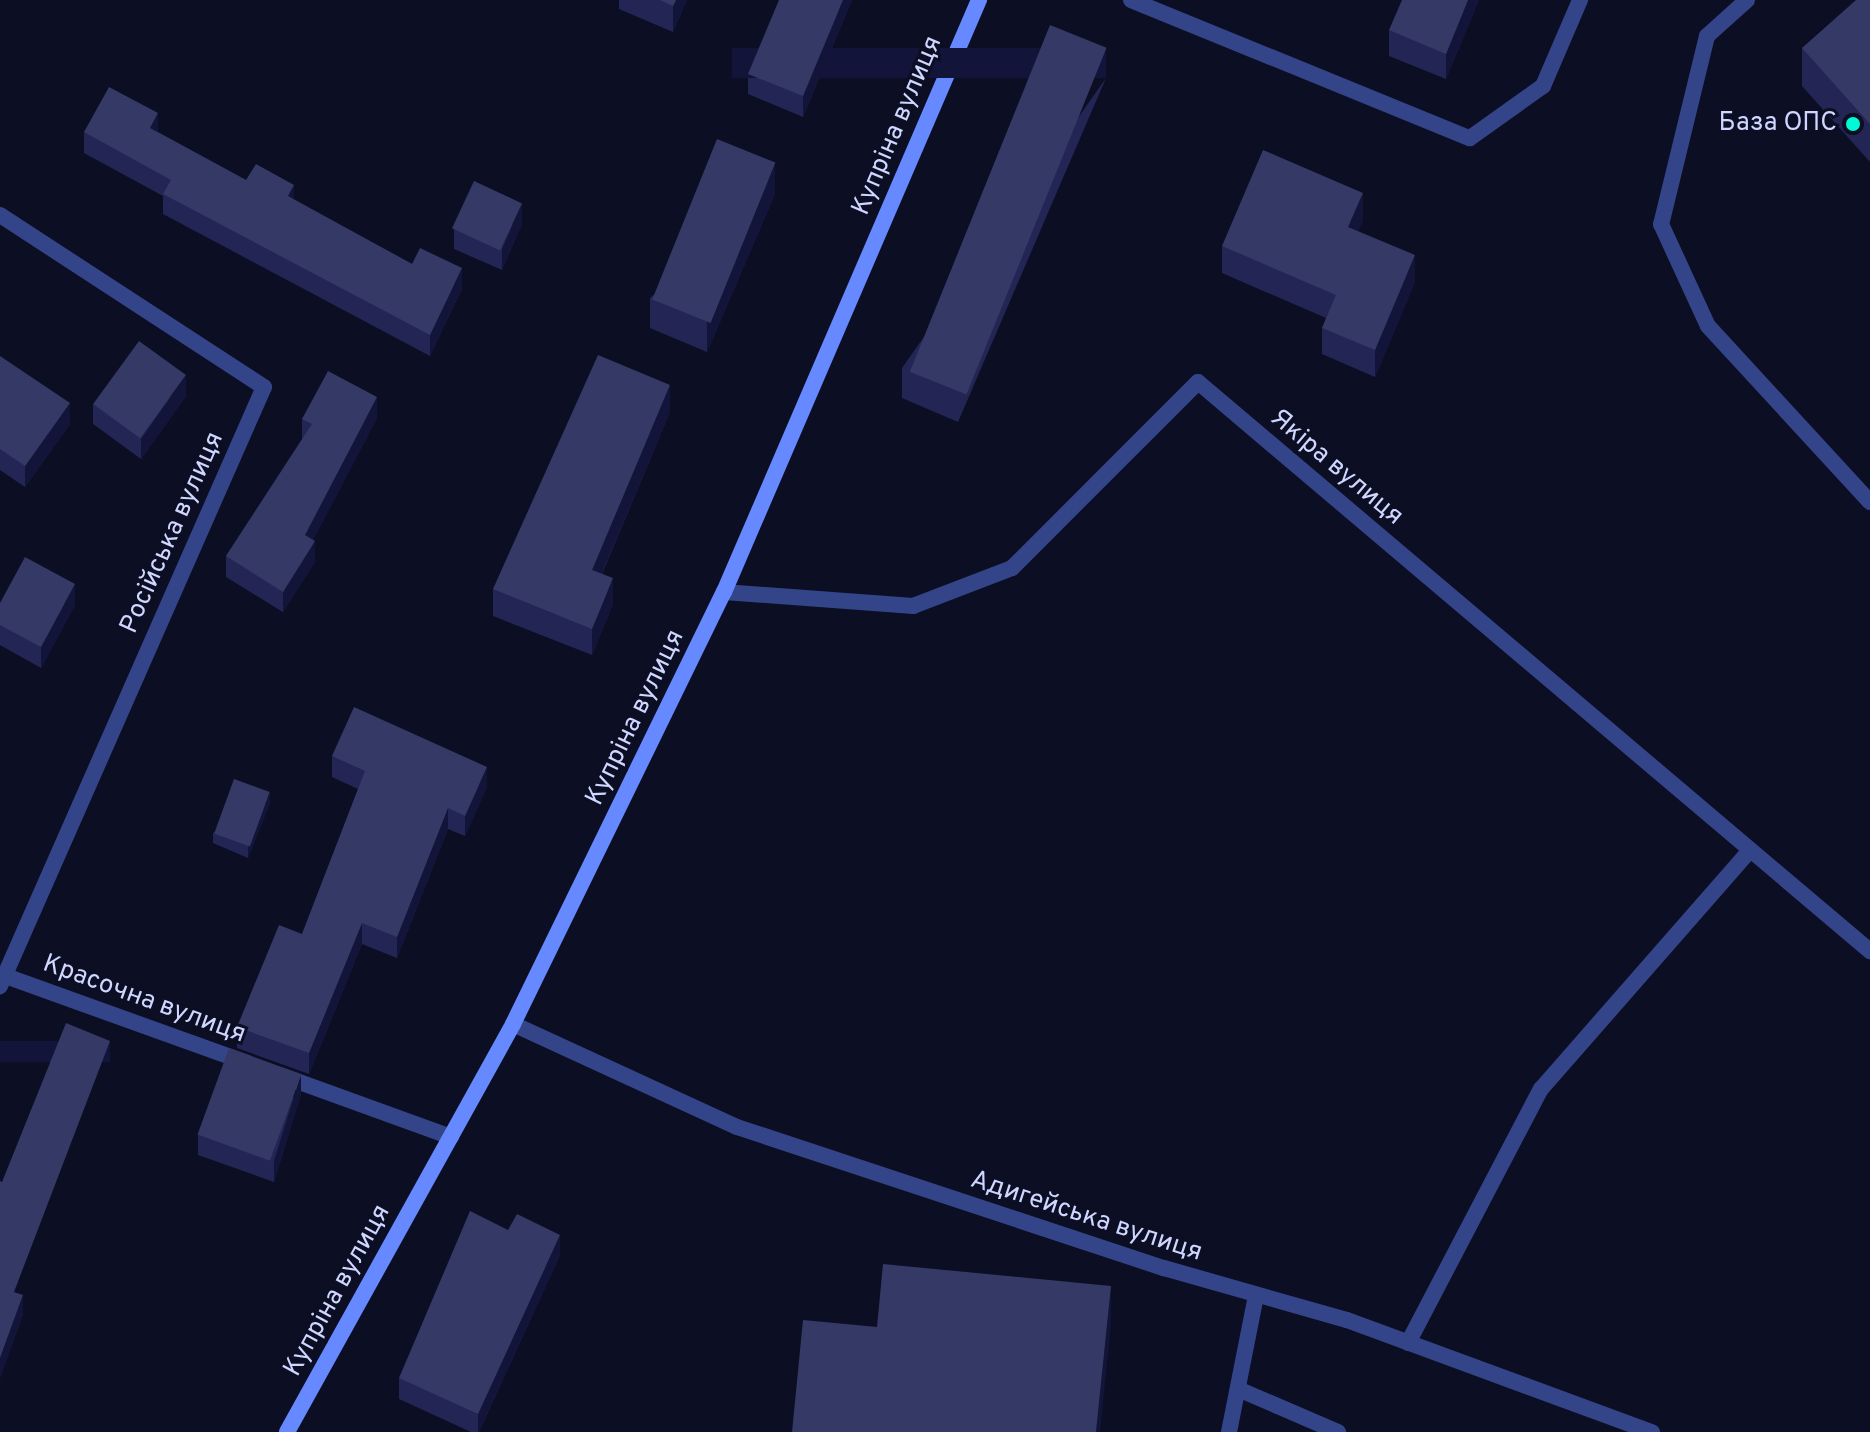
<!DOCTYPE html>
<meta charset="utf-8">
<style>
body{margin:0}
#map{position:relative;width:1870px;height:1432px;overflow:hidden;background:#0c0e24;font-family:Overpass,sans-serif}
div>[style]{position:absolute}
.lane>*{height:16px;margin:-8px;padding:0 8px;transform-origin:8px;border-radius:8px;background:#334588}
.street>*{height:16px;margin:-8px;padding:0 8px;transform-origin:8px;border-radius:8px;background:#334588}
.secondary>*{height:16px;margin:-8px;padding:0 8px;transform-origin:8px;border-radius:8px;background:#6689ff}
.wall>*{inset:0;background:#232654}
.shaded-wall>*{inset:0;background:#121539;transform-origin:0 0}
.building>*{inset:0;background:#353966;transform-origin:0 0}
.dots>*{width:22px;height:22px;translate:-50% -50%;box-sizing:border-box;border:4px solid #0c0e24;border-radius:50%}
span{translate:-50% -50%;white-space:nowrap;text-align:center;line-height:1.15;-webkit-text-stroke:6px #0c0e24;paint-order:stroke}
.poi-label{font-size:26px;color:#cfd6ff}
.right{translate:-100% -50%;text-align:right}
.street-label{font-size:26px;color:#cfd6ff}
</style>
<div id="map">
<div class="lane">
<i style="left:1747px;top:0;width:54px;rotate:138deg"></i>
<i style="left:1707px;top:36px;width:194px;rotate:103.7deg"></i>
<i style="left:1661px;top:224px;width:112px;rotate:65.3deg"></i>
<i style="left:1708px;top:326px;width:239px;rotate:47.4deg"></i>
<i style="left:1238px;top:1389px;width:109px;rotate:23.3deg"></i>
<i style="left:1229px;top:1432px;width:139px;rotate:-78.8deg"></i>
</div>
<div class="street">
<i style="left:1131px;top:0;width:366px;rotate:22.2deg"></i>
<i style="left:1470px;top:138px;width:90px;rotate:-35.5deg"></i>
<i style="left:1543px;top:86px;width:94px;rotate:-66.7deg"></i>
<i style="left:0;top:215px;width:315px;rotate:33.1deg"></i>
<i style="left:264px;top:387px;width:655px;rotate:113.78deg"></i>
<i style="left:724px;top:592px;width:190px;rotate:4.2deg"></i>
<i style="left:913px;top:606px;width:106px;rotate:-21deg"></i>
<i style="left:1012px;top:568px;width:263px;rotate:-45deg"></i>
<i style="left:1198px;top:382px;width:881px;rotate:40.26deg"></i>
<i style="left:0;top:974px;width:263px;rotate:19.8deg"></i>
<i style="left:513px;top:1024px;width:247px;rotate:24.7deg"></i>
<i style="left:737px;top:1127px;width:450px;rotate:18.3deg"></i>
<i style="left:1164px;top:1268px;width:190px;rotate:15.9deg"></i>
<i style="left:1347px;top:1320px;width:325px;rotate:20.2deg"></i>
<i style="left:280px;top:1075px;width:182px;rotate:19.9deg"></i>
<i style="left:1408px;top:1343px;width:287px;rotate:-62.4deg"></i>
<i style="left:1541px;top:1089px;width:317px;rotate:-48.8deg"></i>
</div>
<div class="secondary">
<i style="left:287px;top:1432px;width:466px;rotate:-61deg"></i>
<i style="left:513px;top:1024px;width:481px;rotate:-64deg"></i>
<i style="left:724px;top:592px;width:645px;rotate:-66.7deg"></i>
</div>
<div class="wall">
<i style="clip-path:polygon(619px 0,687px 0,673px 32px,619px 9px)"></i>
<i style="clip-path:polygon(852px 0,803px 117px,748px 94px,748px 74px)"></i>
<i style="clip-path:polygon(1479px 0,1446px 79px,1389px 56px,1389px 30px)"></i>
<i style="clip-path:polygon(1870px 0,1870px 162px,1802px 86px,1802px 48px)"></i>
<i style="clip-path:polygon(1106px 78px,958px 422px,902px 398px,902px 368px)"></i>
<i style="clip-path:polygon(84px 132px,158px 132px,246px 180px,294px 200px,412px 264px,462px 289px,430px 356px,163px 214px,163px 196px,84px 153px)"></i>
<i style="clip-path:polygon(775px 194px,707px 352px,650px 328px,650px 298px)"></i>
<i style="clip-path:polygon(1363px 220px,1358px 231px,1415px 282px,1375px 377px,1322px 354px,1322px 328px,1326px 318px,1222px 273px,1222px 246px)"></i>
<i style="clip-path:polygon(522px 224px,502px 270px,454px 249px,454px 229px)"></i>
<i style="clip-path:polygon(0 356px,70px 424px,25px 487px,0 470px)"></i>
<i style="clip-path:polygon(186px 396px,141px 459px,93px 424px,93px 404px)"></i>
<i style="clip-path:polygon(670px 412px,602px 574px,613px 604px,592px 655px,493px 616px,493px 589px)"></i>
<i style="clip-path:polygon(377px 418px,313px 540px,315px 562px,283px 612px,226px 577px,226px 556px,302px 439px,302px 419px)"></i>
<i style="clip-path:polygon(0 603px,75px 605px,41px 668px,0 645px)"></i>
<i style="clip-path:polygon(332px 756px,487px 787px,465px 836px,448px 829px,397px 958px,362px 944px,309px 1074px,237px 1048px,237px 1027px,302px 934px,358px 789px,332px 777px)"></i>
<i style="clip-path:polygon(270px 803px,248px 858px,213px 843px,213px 833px)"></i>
<i style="clip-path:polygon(301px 1094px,274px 1182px,198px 1155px,198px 1135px)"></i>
<i style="clip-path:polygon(560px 1255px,479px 1432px,471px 1432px,399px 1399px,399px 1378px)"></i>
</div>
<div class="shaded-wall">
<i style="clip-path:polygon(676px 0,687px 0,673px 32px,673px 6px)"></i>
<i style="clip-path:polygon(843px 0,852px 0,803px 117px,803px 96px)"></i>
<i style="clip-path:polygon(1468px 0,1479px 0,1446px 79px,1446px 54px)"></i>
<i style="left:1106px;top:48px;width:30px;height:374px;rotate:90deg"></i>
<i style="clip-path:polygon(158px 113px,158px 134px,150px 128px)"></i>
<i style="clip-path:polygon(775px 163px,775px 194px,707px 352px,707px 322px)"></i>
<i style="clip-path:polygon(294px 185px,294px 206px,288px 196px)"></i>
<i style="clip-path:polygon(1363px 193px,1363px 220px,1348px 254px,1348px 227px)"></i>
<i style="clip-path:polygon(522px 203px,522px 224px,502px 270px,502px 249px)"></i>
<i style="clip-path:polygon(1415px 255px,1415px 282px,1375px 377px,1375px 350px)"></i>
<i style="clip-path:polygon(462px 268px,462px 289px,430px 356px,430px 335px)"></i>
<i style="clip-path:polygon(186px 375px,186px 396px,141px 459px,141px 439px)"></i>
<i style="clip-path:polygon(670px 385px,670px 412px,592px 596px,592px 570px)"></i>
<i style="clip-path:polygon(377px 397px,377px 418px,305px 556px,305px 535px)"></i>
<i style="clip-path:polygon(70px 403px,70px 424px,25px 487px,25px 466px)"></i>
<i style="clip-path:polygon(315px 541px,315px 562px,283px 612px,283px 592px)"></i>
<i style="clip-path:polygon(613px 578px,613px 604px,592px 655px,592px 629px)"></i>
<i style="clip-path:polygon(75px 584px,75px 605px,41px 668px,41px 647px)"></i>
<i style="clip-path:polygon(487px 767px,487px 787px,465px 836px,465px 816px)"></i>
<i style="clip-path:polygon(270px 792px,270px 803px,248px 858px,248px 847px)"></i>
<i style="clip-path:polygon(448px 808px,448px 829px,397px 958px,397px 937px)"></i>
<i style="clip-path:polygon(362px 923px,362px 944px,309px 1074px,309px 1053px)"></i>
<i style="left:110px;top:1041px;width:21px;height:269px;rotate:90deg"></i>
<i style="clip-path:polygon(301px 1074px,301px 1094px,274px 1182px,274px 1161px)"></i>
<i style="clip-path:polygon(560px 1235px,560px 1255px,479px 1432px,478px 1432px,478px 1414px)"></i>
<i style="clip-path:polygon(1111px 1286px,1111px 1325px,1100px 1432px,1096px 1432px)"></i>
<i style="clip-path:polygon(23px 1295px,23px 1316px,0 1379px,0 1358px)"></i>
</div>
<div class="building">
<i style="clip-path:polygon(660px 0,676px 0,673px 6px)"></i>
<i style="clip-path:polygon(779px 0,843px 0,803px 96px,748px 74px)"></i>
<i style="clip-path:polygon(1402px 0,1468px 0,1446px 54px,1389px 30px)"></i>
<i style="clip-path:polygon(1856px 0,1870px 0,1870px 124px,1802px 48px)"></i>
<i style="left:1050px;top:25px;width:61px;height:374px;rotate:22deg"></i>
<i style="clip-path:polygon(109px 87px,158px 113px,150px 128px,246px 180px,256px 164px,294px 185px,288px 196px,412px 264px,420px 248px,462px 268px,430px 335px,163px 194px,171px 180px,84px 132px)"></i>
<i style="left:717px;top:139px;width:63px;height:173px;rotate:22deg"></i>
<i style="clip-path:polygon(1263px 150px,1363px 193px,1348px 227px,1415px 255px,1375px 350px,1322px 328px,1336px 295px,1222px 246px)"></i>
<i style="left:474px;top:181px;width:53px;height:52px;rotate:25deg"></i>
<i style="left:139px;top:341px;width:58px;height:78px;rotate:36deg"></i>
<i style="clip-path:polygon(598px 355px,670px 385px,592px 570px,613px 578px,592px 629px,493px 589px)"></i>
<i style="clip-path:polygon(0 356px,70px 403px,25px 466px,0 449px)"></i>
<i style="clip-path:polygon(328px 371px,377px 397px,305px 535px,315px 541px,283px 592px,226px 556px,312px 424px,302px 419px)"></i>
<i style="clip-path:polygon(25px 557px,75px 584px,41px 647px,0 625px,0 603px)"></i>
<i style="clip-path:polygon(354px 707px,487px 767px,465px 816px,448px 808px,397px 937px,362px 923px,309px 1053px,237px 1027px,279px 925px,302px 934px,365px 771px,332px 756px)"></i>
<i style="left:234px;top:779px;width:38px;height:58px;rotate:20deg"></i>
<i style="clip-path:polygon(66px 1023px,110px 1041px,14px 1292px,23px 1295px,0 1358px,0 1181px,2px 1182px)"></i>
<i style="left:229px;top:1048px;width:77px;height:92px;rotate:20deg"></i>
<i style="clip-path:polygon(470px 1211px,508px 1230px,517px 1214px,560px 1235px,478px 1414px,399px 1378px)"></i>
<i style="clip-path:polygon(883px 1264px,1111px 1286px,1096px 1432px,792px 1432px,803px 1320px,877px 1327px)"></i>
</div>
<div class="dots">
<i style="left:1853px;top:124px;background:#00fad5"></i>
</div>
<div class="poi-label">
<span class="right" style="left:1837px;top:124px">База ОПС</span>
</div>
<div class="street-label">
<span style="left:898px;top:126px;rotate:-67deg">Купріна вулиця</span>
<span style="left:1336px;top:468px;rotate:40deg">Якіра вулиця</span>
<span style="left:173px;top:533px;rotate:-66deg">Російська вулиця</span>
<span style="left:636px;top:718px;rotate:-64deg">Купріна вулиця</span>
<span style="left:144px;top:1000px;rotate:20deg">Красочна вулиця</span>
<span style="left:1086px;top:1217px;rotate:18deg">Адигейська вулиця</span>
<span style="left:338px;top:1291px;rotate:-61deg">Купріна вулиця</span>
</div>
</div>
